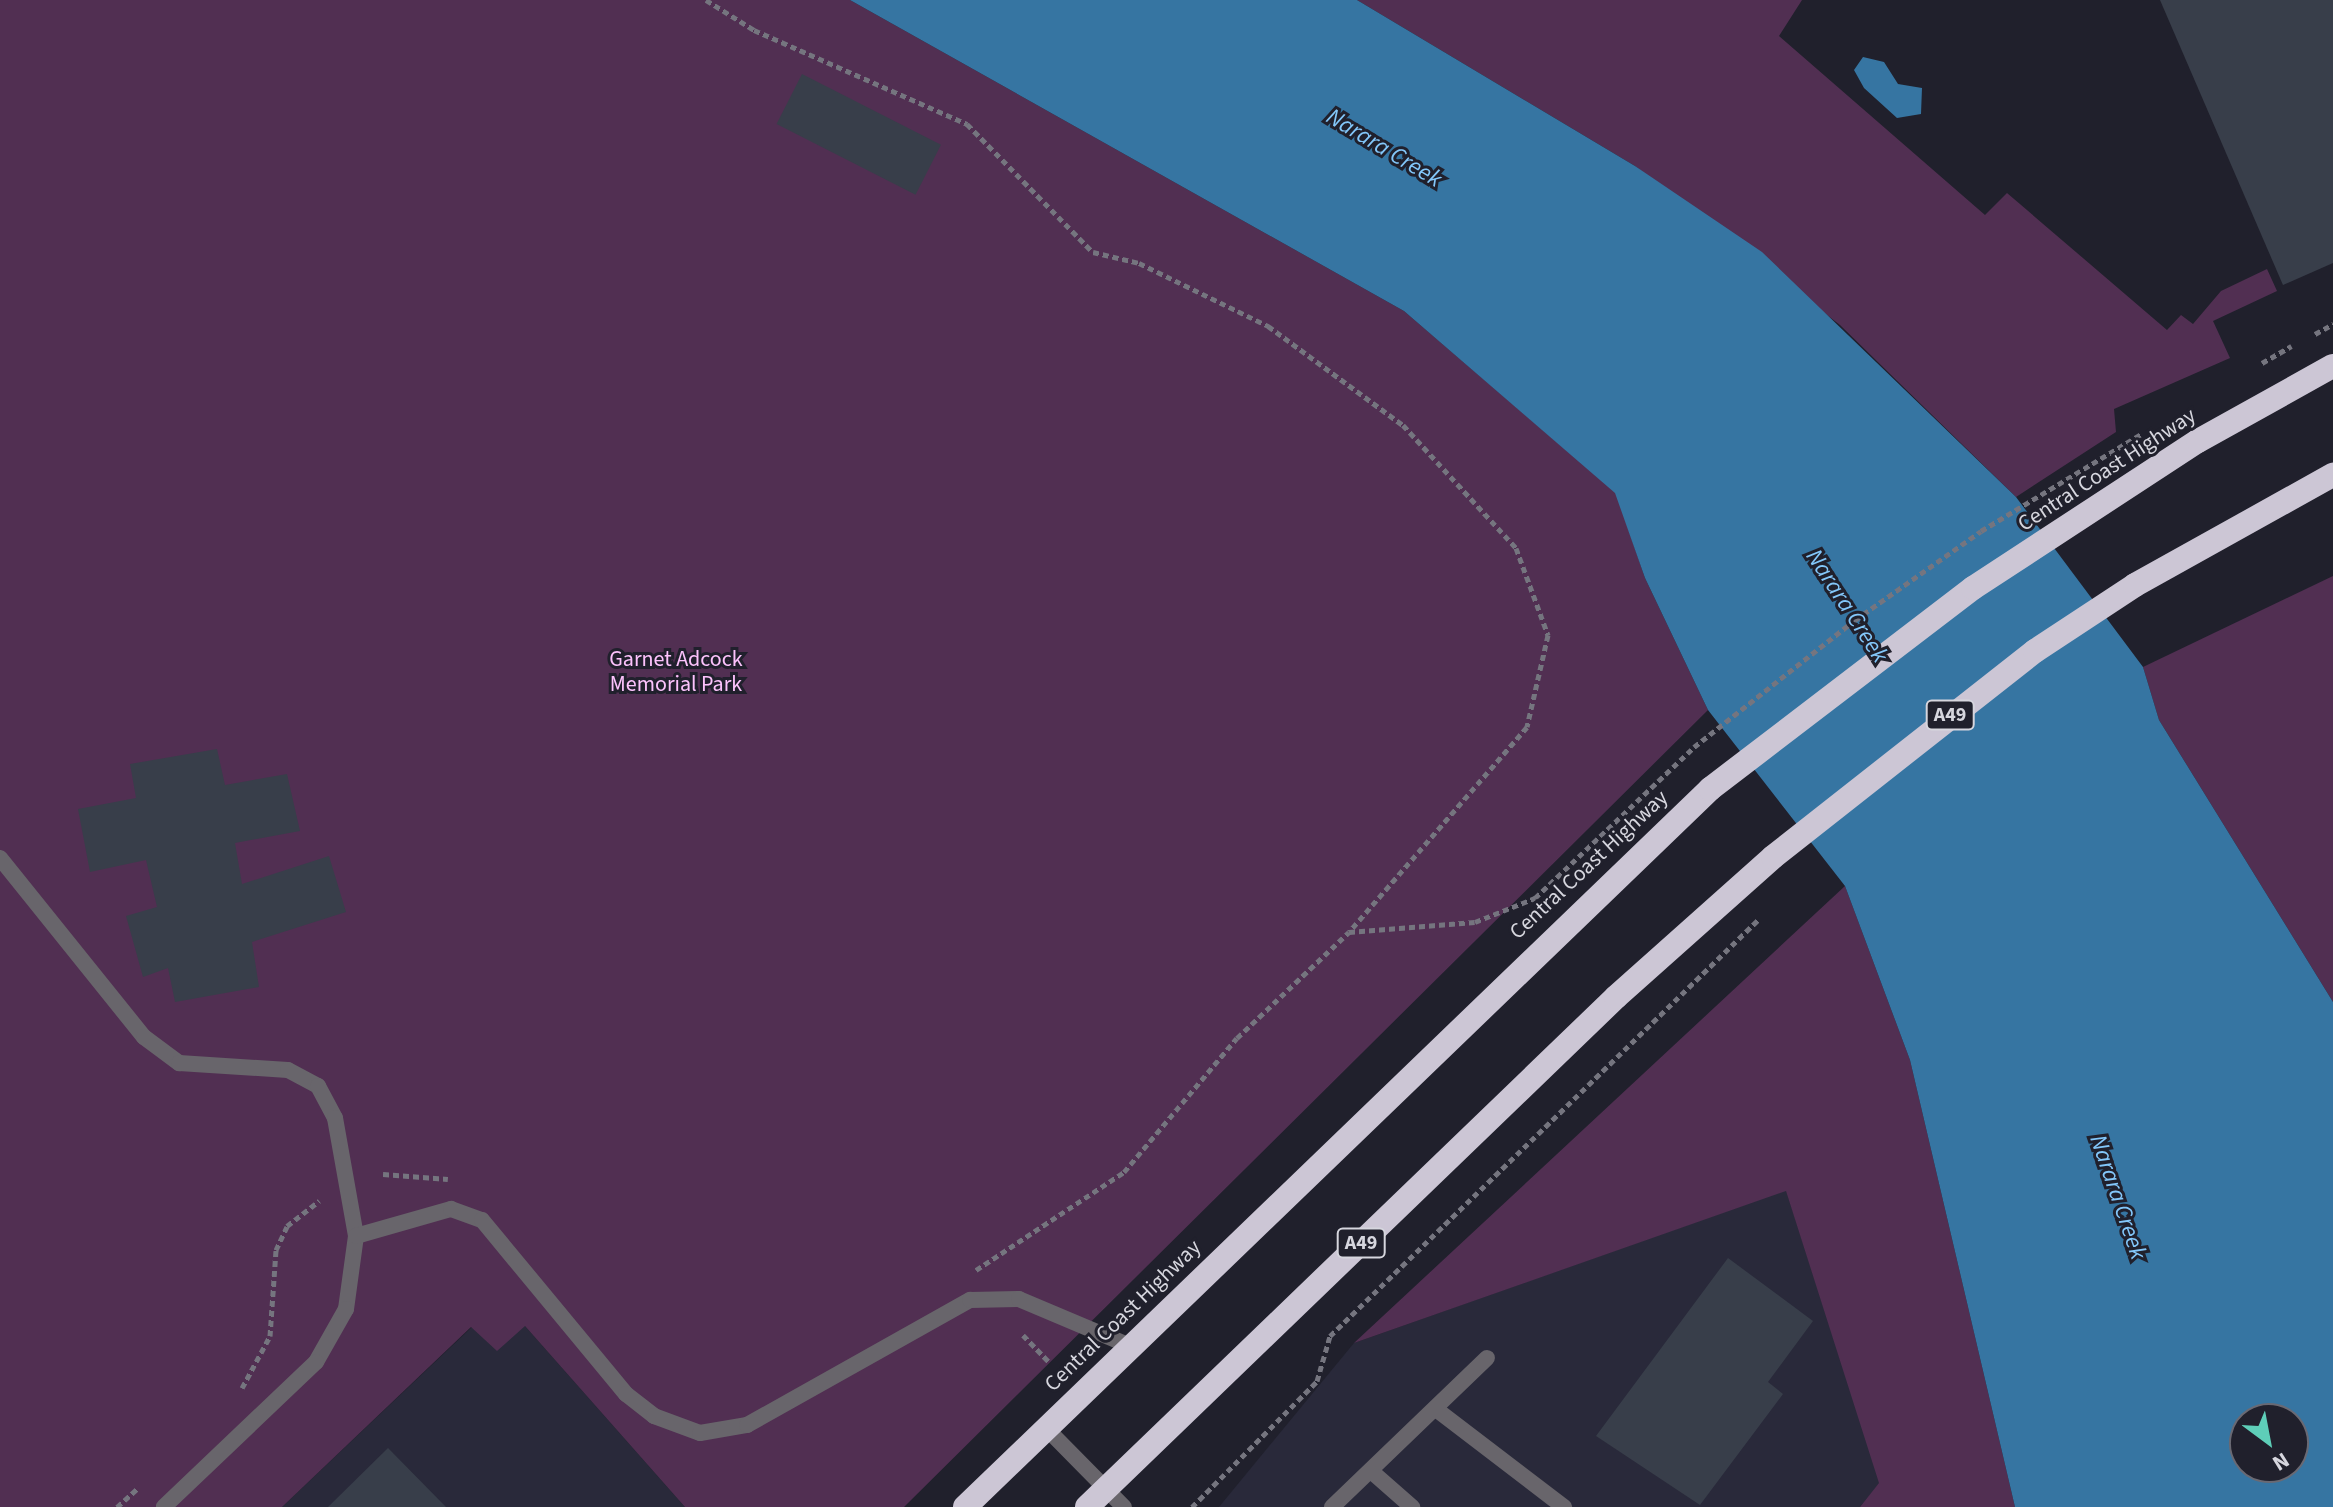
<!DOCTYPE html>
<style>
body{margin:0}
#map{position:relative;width:2333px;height:1507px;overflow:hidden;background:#20202c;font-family:"Source Sans 3",sans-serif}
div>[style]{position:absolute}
.built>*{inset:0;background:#29293a}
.green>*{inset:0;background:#512f52}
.water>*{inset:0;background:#3675a2}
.building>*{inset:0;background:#383e4a;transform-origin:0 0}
.path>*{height:5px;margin-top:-2.5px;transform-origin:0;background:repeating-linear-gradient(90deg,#75757f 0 6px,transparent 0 10px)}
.lane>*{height:16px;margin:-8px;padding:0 8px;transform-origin:8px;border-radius:8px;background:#68656b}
.highway>*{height:24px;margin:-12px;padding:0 12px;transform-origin:12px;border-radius:12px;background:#ccc6d5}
span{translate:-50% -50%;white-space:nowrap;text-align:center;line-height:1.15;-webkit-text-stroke:6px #20202c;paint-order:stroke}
.shield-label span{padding:2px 6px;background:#20202c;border:2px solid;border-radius:6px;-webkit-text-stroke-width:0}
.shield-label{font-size:20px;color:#d6d6de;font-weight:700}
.street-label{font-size:22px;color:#d6d6de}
.park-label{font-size:22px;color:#fcc2fc}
.water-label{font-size:24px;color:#83c7fa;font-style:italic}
.north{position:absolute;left:2229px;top:1403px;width:80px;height:80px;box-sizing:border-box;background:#20202c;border:2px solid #696973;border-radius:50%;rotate:148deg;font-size:22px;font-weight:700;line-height:32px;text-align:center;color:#d6d6de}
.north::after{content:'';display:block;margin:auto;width:28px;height:36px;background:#5eceb8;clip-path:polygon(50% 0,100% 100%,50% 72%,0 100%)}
</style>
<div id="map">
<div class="built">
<i style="clip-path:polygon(1786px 1190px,1880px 1483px,1860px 1507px,1219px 1507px,1354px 1343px)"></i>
<i style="clip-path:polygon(525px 1326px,685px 1507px,282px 1507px,472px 1327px)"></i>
</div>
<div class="green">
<i style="clip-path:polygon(0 0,850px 0,1404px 311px,1616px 493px,1645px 578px,1708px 710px,904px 1507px,685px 1507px,525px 1326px,497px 1351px,471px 1327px,282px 1507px,0 1507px)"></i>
<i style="clip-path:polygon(1357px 0,1802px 0,1779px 36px,1985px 215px,2007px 193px,2167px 330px,2181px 315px,2193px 324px,2221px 291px,2267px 269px,2277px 291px,2213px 321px,2230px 358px,2114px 409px,2116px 432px,2016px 497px,1840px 325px,1635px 166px)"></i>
<i style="clip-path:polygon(2333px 576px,2333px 1002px,2159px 720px,2143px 667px)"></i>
<i style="clip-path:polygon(1845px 886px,1910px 1060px,2015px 1507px,1860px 1507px,1879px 1483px,1786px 1191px,1354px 1343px)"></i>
</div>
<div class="water">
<i style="clip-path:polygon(evenodd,850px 0,1357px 0,1635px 166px,1762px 252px,2016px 497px,2143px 667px,2159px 720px,2333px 1002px,2333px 1507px,2015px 1507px,1910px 1060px,1845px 886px,1708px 710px,1645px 578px,1615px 493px,1404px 311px,850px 0,2245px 1419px,2293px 1419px,2293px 1467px,2245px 1467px,2245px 1419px)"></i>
<i style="clip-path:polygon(1863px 57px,1884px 62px,1898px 84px,1922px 88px,1921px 114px,1897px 118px,1864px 88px,1854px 70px)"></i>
</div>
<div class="building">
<i style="clip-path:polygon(2160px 0,2333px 0,2333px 263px,2283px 285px)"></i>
<i style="left:802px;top:74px;width:156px;height:56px;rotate:27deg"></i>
<i style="clip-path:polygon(217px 749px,225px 785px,287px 774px,300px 831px,235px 843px,242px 884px,329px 856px,346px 912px,252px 942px,259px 987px,175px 1002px,168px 968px,143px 977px,126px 916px,157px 907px,146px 860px,90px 872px,78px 809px,136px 798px,130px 764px)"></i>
<i style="clip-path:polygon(1728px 1258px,1813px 1321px,1768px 1382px,1783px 1394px,1700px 1505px,1596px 1436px)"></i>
<i style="clip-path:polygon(388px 1448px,446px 1507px,328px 1507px)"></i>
</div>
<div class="path">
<i style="left:706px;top:0;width:57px;rotate:32deg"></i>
<i style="left:754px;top:30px;width:233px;rotate:23.8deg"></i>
<i style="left:967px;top:124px;width:180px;rotate:45.5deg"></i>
<i style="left:1093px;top:252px;width:47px;rotate:13.4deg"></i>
<i style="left:1139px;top:263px;width:144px;rotate:26deg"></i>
<i style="left:1268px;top:326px;width:167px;rotate:36.3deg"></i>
<i style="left:1403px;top:425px;width:167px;rotate:47.4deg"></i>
<i style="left:1516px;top:548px;width:93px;rotate:69.8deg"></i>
<i style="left:1548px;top:635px;width:94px;rotate:102.9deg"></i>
<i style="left:1527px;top:727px;width:271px;rotate:131deg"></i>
<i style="left:2315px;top:334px;width:21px;rotate:-29deg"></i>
<i style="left:2262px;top:363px;width:34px;rotate:-30deg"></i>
<i style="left:383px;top:1174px;width:65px;rotate:4.4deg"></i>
<i style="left:976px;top:1270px;width:178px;rotate:-33.5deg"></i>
<i style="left:1124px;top:1172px;width:175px;rotate:-49.9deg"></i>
<i style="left:1237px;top:1038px;width:154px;rotate:-43.4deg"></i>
<i style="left:1349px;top:932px;width:126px;rotate:-4.5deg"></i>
<i style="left:1475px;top:922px;width:65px;rotate:-21.8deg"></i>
<i style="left:1535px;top:898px;width:219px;rotate:-43.5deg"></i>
<i style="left:1694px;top:747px;width:205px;rotate:-38.3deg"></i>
<i style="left:1855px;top:620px;width:154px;rotate:-35.2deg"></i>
<i style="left:1981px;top:531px;width:189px;rotate:-31.2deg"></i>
<i style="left:1023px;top:1335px;width:40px;rotate:46deg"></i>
<i style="left:242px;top:1388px;width:59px;rotate:-61.7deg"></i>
<i style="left:270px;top:1336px;width:86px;rotate:-86deg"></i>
<i style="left:276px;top:1250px;width:26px;rotate:-65deg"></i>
<i style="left:287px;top:1226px;width:41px;rotate:-38deg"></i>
<i style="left:117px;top:1507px;width:27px;rotate:-42deg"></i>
<i style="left:1192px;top:1507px;width:177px;rotate:-45.2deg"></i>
<i style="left:1317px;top:1381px;width:47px;rotate:-73.9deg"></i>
<i style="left:1330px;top:1336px;width:597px;rotate:-44.19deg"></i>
</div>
<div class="lane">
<i style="left:0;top:858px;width:230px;rotate:51.2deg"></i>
<i style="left:144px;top:1037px;width:44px;rotate:36.6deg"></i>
<i style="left:179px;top:1063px;width:109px;rotate:3.7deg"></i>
<i style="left:288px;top:1070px;width:34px;rotate:28deg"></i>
<i style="left:318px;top:1086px;width:36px;rotate:62deg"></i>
<i style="left:335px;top:1118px;width:120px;rotate:79.9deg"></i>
<i style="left:356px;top:1236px;width:74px;rotate:97.8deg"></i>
<i style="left:346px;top:1309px;width:61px;rotate:119.5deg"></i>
<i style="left:316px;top:1362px;width:210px;rotate:136.4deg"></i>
<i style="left:356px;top:1236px;width:99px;rotate:-15.9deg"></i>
<i style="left:451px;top:1209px;width:33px;rotate:20deg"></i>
<i style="left:482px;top:1220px;width:226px;rotate:50.4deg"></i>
<i style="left:626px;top:1394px;width:36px;rotate:38deg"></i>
<i style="left:654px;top:1416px;width:49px;rotate:20.3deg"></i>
<i style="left:700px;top:1433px;width:48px;rotate:-9.7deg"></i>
<i style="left:747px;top:1425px;width:256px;rotate:-29.3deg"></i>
<i style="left:970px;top:1300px;width:49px;rotate:-1.2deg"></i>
<i style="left:1019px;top:1299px;width:121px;rotate:22.9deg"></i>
<i style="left:1437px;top:1410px;width:160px;rotate:37.4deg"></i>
<i style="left:1046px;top:1428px;width:111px;rotate:45.4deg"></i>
<i style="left:1371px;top:1471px;width:55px;rotate:41.3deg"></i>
<i style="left:1332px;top:1507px;width:215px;rotate:-43.9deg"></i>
</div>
<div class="highway">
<i style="left:965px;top:1507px;width:1035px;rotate:-43.94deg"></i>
<i style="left:1710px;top:789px;width:331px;rotate:-37.4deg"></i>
<i style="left:1973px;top:588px;width:269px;rotate:-33.2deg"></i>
<i style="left:2198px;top:441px;width:154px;rotate:-29.1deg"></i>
<i style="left:1087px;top:1507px;width:735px;rotate:-43.95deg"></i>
<i style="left:1616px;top:997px;width:210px;rotate:-41.7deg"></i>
<i style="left:1773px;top:857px;width:333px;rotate:-38.2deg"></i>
<i style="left:2035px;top:651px;width:120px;rotate:-33.4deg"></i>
<i style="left:2135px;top:585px;width:227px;rotate:-29.1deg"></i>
</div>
<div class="shield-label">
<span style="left:1950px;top:715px">A49</span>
<span style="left:1361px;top:1243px">A49</span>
</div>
<div class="street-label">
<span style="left:2107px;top:470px;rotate:-33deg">Central Coast Highway</span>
<span style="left:1589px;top:865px;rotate:-43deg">Central Coast Highway</span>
<span style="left:1123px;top:1316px;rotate:-44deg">Central Coast Highway</span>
</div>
<div class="park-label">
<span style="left:676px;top:672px">Garnet Adcock<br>Memorial Park</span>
</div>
<div class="water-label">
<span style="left:1384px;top:148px;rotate:31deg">Narara Creek</span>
<span style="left:1847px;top:606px;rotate:57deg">Narara Creek</span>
<span style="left:2118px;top:1197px;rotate:71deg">Narara Creek</span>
</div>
<div class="north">N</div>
</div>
